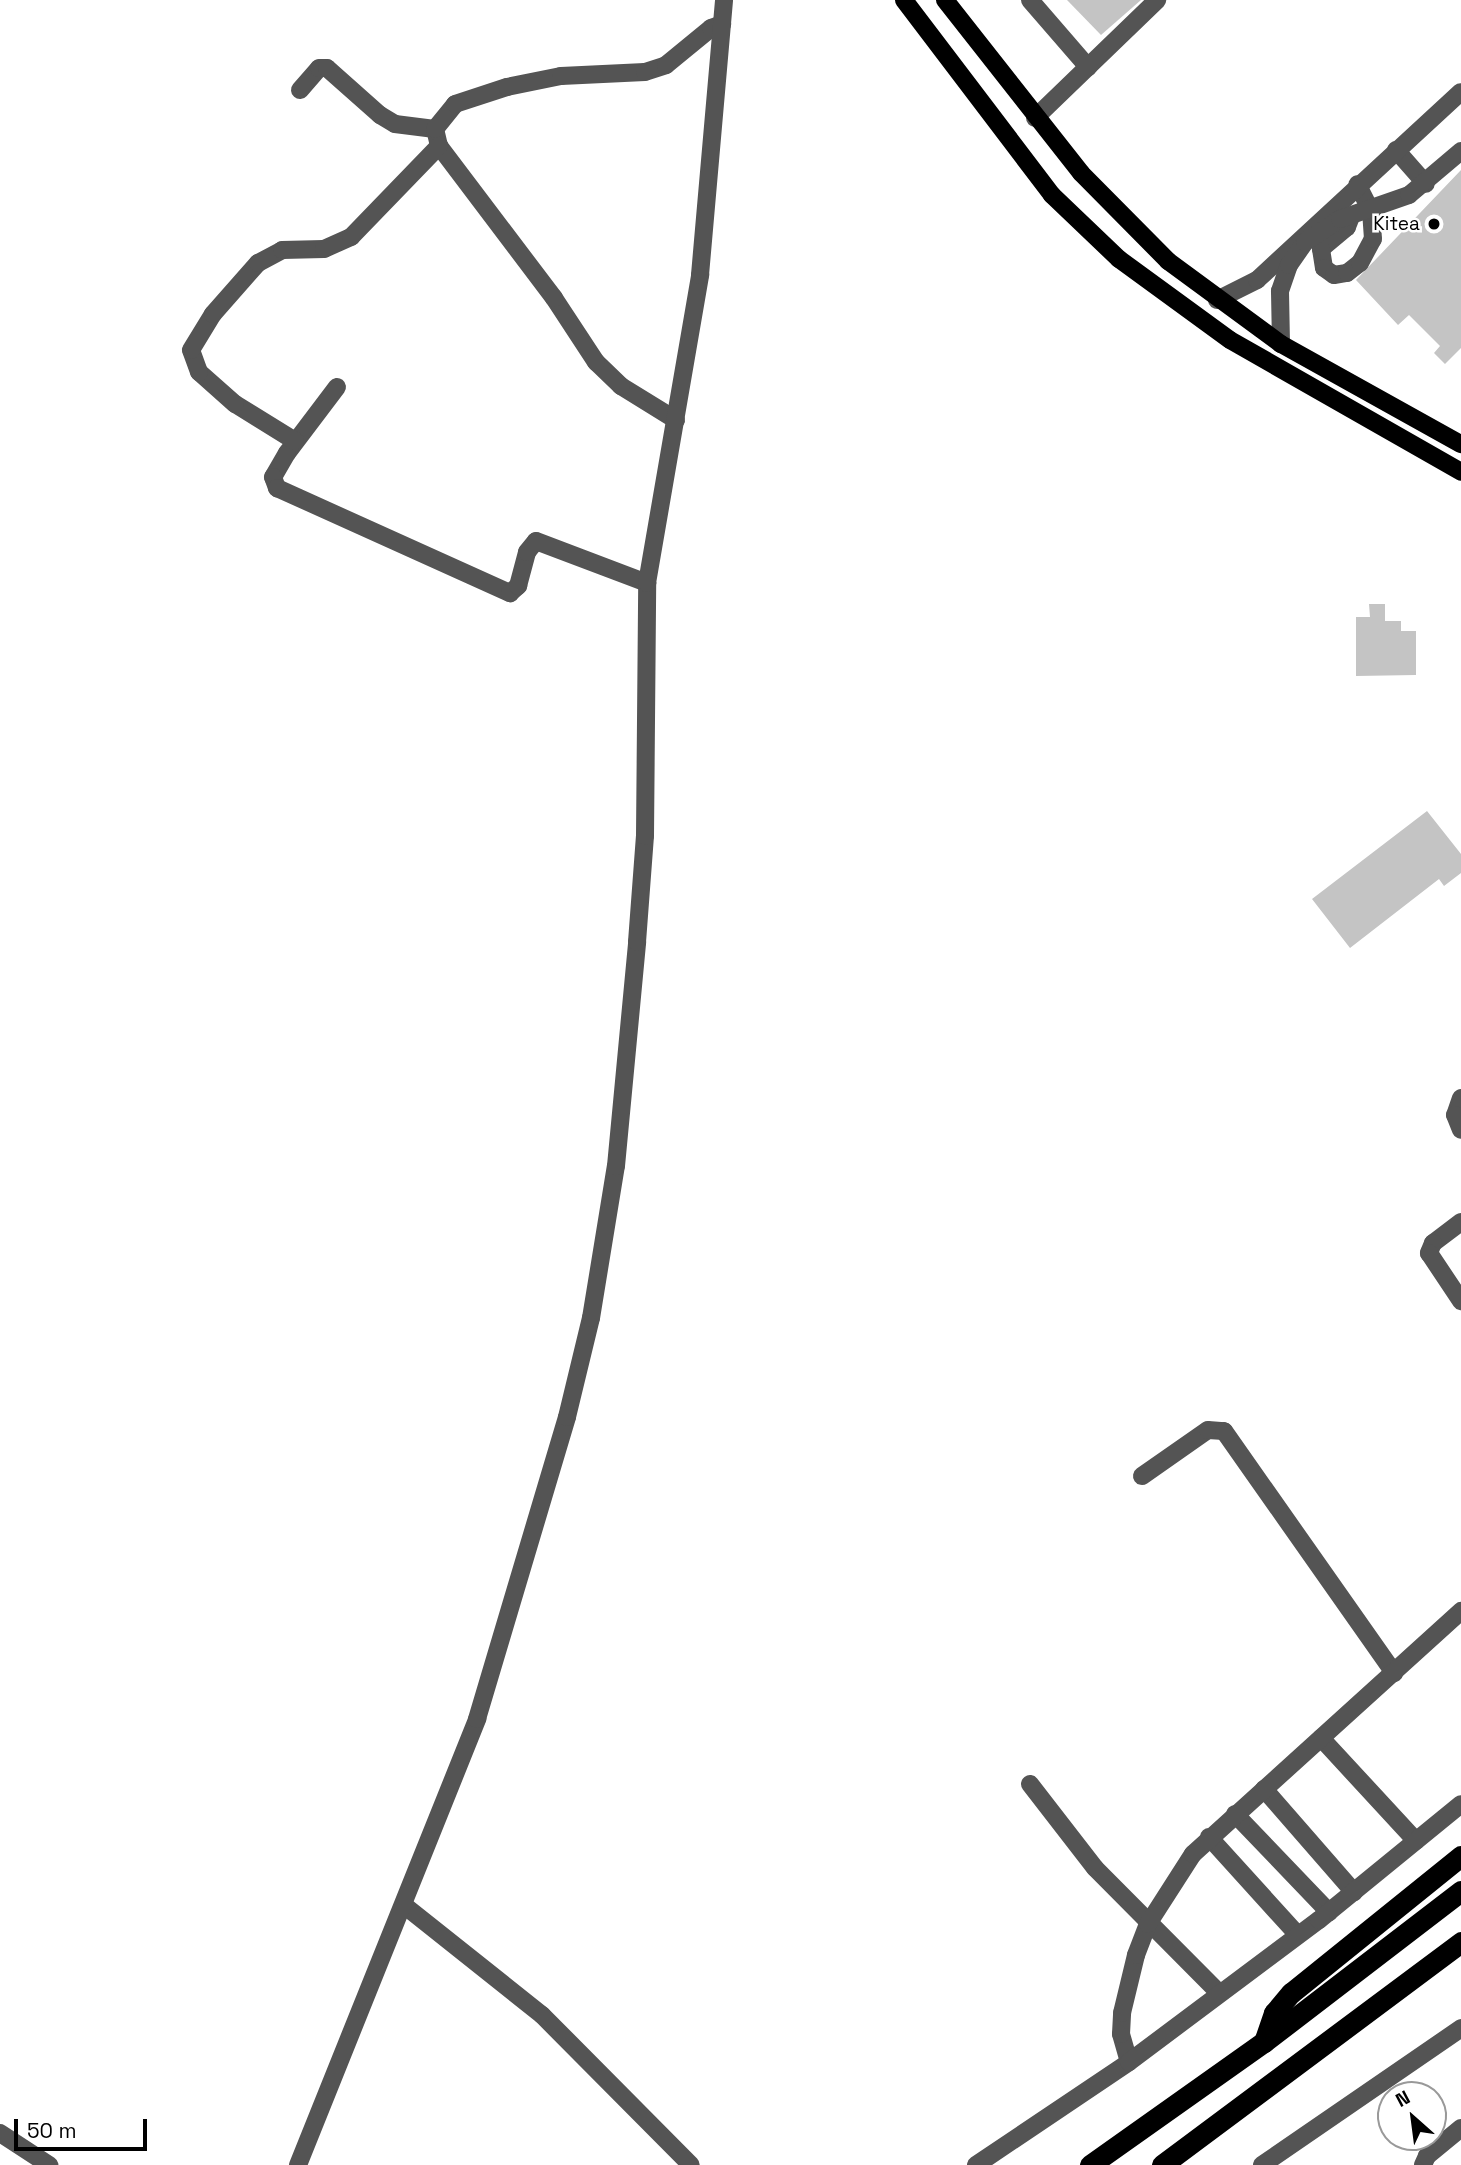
<!DOCTYPE html>
<style>
body{margin:0}
#map{position:relative;width:1461px;height:2165px;overflow:hidden;background:#fff;font-family:"Space Grotesk",sans-serif}
div>[style]{position:absolute}
.building>*{inset:0;background:#c4c4c4}
.minor>*{height:18px;margin:-9px;padding:0 9px;transform-origin:9px;border-radius:9px;background:#545454}
.major>*{height:18px;margin:-9px;padding:0 9px;transform-origin:9px;border-radius:9px;background:#000}
.highway>*{height:21px;margin:-10.5px;padding:0 10.5px;transform-origin:10.5px;border-radius:10.5px;background:#000}
.dots>*{width:19px;height:19px;translate:-50% -50%;box-sizing:border-box;border:4px solid #fff;border-radius:50%}
span{translate:-50% -50%;white-space:nowrap;text-align:center;line-height:1.15;-webkit-text-stroke:5px #fff;paint-order:stroke}
.poi-label{font-size:19px;color:#000}
.right{translate:-100% -50%;text-align:right}
.north{position:absolute;left:1377px;top:2081px;width:70px;height:70px;box-sizing:border-box;background:#fff;border:2px solid #999;border-radius:50%;rotate:332deg;font-size:19px;font-weight:700;line-height:28px;text-align:center;color:#000}
.north::after{content:'';display:block;margin:auto;width:24px;height:32px;background:#000;clip-path:polygon(50% 0,100% 100%,50% 72%,0 100%)}
.scale{position:absolute;left:14px;top:2119px;width:133px;height:32px;box-sizing:border-box;border:4px solid #000;border-top:0;padding-left:9px;font-size:21px;line-height:24px;white-space:nowrap;color:#000;-webkit-text-stroke:5px #fff;paint-order:stroke}
</style>
<div id="map">
<div class="building">
<i style="clip-path:polygon(1067px 0,1141px 0,1101px 35px)"></i>
<i style="clip-path:polygon(1461px 170px,1461px 348px,1445px 364px,1434px 353px,1440px 346px,1409px 315px,1398px 325px,1356px 280px)"></i>
<i style="clip-path:polygon(1369px 604px,1385px 604px,1385px 621px,1401px 621px,1401px 631px,1416px 631px,1416px 675px,1356px 676px,1356px 617px,1370px 617px)"></i>
<i style="clip-path:polygon(1427px 811px,1461px 854px,1461px 873px,1444px 886px,1439px 879px,1350px 948px,1312px 899px)"></i>
</div>
<div class="minor">
<i style="left:1030px;top:0;width:89px;rotate:49.1deg"></i>
<i style="left:300px;top:90px;width:29px;rotate:-49deg"></i>
<i style="left:319px;top:68px;width:8px"></i>
<i style="left:327px;top:68px;width:71px;rotate:41.6deg"></i>
<i style="left:380px;top:115px;width:17px;rotate:31deg"></i>
<i style="left:395px;top:124px;width:40px;rotate:7.1deg"></i>
<i style="left:1035px;top:118px;width:170px;rotate:-44deg"></i>
<i style="left:1396px;top:150px;width:45px;rotate:48.6deg"></i>
<i style="left:1350px;top:219px;width:9px;rotate:111deg"></i>
<i style="left:1347px;top:227px;width:34px;rotate:140deg"></i>
<i style="left:1321px;top:249px;width:19px;rotate:81deg"></i>
<i style="left:1324px;top:268px;width:12px;rotate:35deg"></i>
<i style="left:1334px;top:275px;width:13px;rotate:-9deg"></i>
<i style="left:1347px;top:273px;width:16px;rotate:-38deg"></i>
<i style="left:1360px;top:263px;width:27px;rotate:-62deg"></i>
<i style="left:1373px;top:239px;width:28px;rotate:-94deg"></i>
<i style="left:1371px;top:211px;width:30px;rotate:-117deg"></i>
<i style="left:1217px;top:300px;width:45px;rotate:-26.6deg"></i>
<i style="left:1257px;top:280px;width:277px;rotate:-42.7deg"></i>
<i style="left:1281px;top:344px;width:53px;rotate:-91.1deg"></i>
<i style="left:1280px;top:291px;width:28px;rotate:-71deg"></i>
<i style="left:1289px;top:265px;width:28px;rotate:-55deg"></i>
<i style="left:1305px;top:242px;width:42px;rotate:-33.3deg"></i>
<i style="left:1340px;top:219px;width:73px;rotate:-19.2deg"></i>
<i style="left:1409px;top:195px;width:68px;rotate:-40.2deg"></i>
<i style="left:337px;top:387px;width:83px;rotate:127.1deg"></i>
<i style="left:287px;top:453px;width:28px;rotate:120deg"></i>
<i style="left:273px;top:477px;width:12px;rotate:70deg"></i>
<i style="left:277px;top:488px;width:256px;rotate:24.3deg"></i>
<i style="left:510px;top:593px;width:11px;rotate:-41deg"></i>
<i style="left:518px;top:586px;width:35px;rotate:-75deg"></i>
<i style="left:527px;top:552px;width:14px;rotate:-51deg"></i>
<i style="left:536px;top:541px;width:119px;rotate:20.7deg"></i>
<i style="left:676px;top:420px;width:65px;rotate:-148.3deg"></i>
<i style="left:621px;top:386px;width:35px;rotate:-136deg"></i>
<i style="left:596px;top:362px;width:77px;rotate:-123.3deg"></i>
<i style="left:554px;top:298px;width:191px;rotate:-127.1deg"></i>
<i style="left:439px;top:146px;width:17px;rotate:-103deg"></i>
<i style="left:435px;top:129px;width:32px;rotate:-51deg"></i>
<i style="left:455px;top:104px;width:55px;rotate:-18.1deg"></i>
<i style="left:507px;top:87px;width:55px;rotate:-11.5deg"></i>
<i style="left:561px;top:76px;width:84px;rotate:-2.7deg"></i>
<i style="left:645px;top:72px;width:22px;rotate:-18deg"></i>
<i style="left:666px;top:65px;width:58px;rotate:-39.4deg"></i>
<i style="left:711px;top:28px;width:12px;rotate:-20deg"></i>
<i style="left:295px;top:441px;width:70px;rotate:-148.3deg"></i>
<i style="left:235px;top:404px;width:48px;rotate:-138.4deg"></i>
<i style="left:199px;top:372px;width:23px;rotate:-110deg"></i>
<i style="left:191px;top:350px;width:42px;rotate:-58.6deg"></i>
<i style="left:213px;top:314px;width:68px;rotate:-48.6deg"></i>
<i style="left:258px;top:263px;width:27px;rotate:-28deg"></i>
<i style="left:282px;top:250px;width:42px;rotate:-1.4deg"></i>
<i style="left:324px;top:249px;width:30px;rotate:-24deg"></i>
<i style="left:351px;top:237px;width:127px;rotate:-46deg"></i>
<i style="left:1461px;top:1098px;width:18px;rotate:109deg"></i>
<i style="left:1455px;top:1115px;width:16px;rotate:68deg"></i>
<i style="left:1461px;top:1222px;width:35px;rotate:143deg"></i>
<i style="left:1433px;top:1243px;width:11px;rotate:112deg"></i>
<i style="left:1429px;top:1253px;width:58px;rotate:56.3deg"></i>
<i style="left:1142px;top:1476px;width:80px;rotate:-34.9deg"></i>
<i style="left:1208px;top:1430px;width:16px;rotate:4deg"></i>
<i style="left:1224px;top:1431px;width:296px;rotate:54.9deg"></i>
<i style="left:1321px;top:1738px;width:140px;rotate:47.3deg"></i>
<i style="left:1030px;top:1784px;width:106px;rotate:52.3deg"></i>
<i style="left:1095px;top:1868px;width:175px;rotate:45.2deg"></i>
<i style="left:1264px;top:1789px;width:137px;rotate:48.9deg"></i>
<i style="left:1235px;top:1814px;width:136px;rotate:46.2deg"></i>
<i style="left:1209px;top:1837px;width:132px;rotate:47.8deg"></i>
<i style="left:405px;top:1906px;width:175px;rotate:38.5deg"></i>
<i style="left:542px;top:2015px;width:211px;rotate:45.2deg"></i>
<i style="left:1129px;top:2062px;width:29px;rotate:-106deg"></i>
<i style="left:1121px;top:2034px;width:21px;rotate:-87deg"></i>
<i style="left:1122px;top:2013px;width:60px;rotate:-76.4deg"></i>
<i style="left:1136px;top:1955px;width:33px;rotate:-69deg"></i>
<i style="left:1148px;top:1924px;width:83px;rotate:-57.3deg"></i>
<i style="left:1193px;top:1854px;width:362px;rotate:-42.2deg"></i>
<i style="left:0;top:2133px;width:59px;rotate:33.1deg"></i>
<i style="left:298px;top:2165px;width:481px;rotate:-68.1deg"></i>
<i style="left:477px;top:1719px;width:315px;rotate:-73.4deg"></i>
<i style="left:567px;top:1417px;width:102px;rotate:-76.4deg"></i>
<i style="left:591px;top:1318px;width:154px;rotate:-80.7deg"></i>
<i style="left:616px;top:1166px;width:225px;rotate:-84.6deg"></i>
<i style="left:637px;top:942px;width:106px;rotate:-85.7deg"></i>
<i style="left:645px;top:836px;width:253px;rotate:-89.5deg"></i>
<i style="left:647px;top:583px;width:313px;rotate:-80.2deg"></i>
<i style="left:700px;top:275px;width:276px;rotate:-85deg"></i>
<i style="left:976px;top:2165px;width:184px;rotate:-33.9deg"></i>
<i style="left:1129px;top:2062px;width:237px;rotate:-36.8deg"></i>
<i style="left:1319px;top:1920px;width:183px;rotate:-39.2deg"></i>
<i style="left:1262px;top:2165px;width:242px;rotate:-34.5deg"></i>
<i style="left:1423px;top:2165px;width:10px;rotate:-66deg"></i>
<i style="left:1427px;top:2156px;width:44px;rotate:-39.5deg"></i>
</div>
<div class="major">
<i style="left:904px;top:0;width:245px;rotate:52.8deg"></i>
<i style="left:1052px;top:195px;width:93px;rotate:43.7deg"></i>
<i style="left:1119px;top:259px;width:137px;rotate:36.1deg"></i>
<i style="left:1230px;top:340px;width:266px;rotate:29.7deg"></i>
<i style="left:945px;top:0;width:220px;rotate:51.8deg"></i>
<i style="left:1081px;top:173px;width:124px;rotate:45.3deg"></i>
<i style="left:1168px;top:261px;width:140px;rotate:36.3deg"></i>
<i style="left:1281px;top:344px;width:206px;rotate:29.1deg"></i>
</div>
<div class="highway">
<i style="left:1264px;top:2042px;width:31px;rotate:-71deg"></i>
<i style="left:1274px;top:2013px;width:26px;rotate:-50deg"></i>
<i style="left:1291px;top:1993px;width:218px;rotate:-38.9deg"></i>
<i style="left:1090px;top:2165px;width:213px;rotate:-35.3deg"></i>
<i style="left:1264px;top:2042px;width:248px;rotate:-37.5deg"></i>
<i style="left:1162px;top:2165px;width:373px;rotate:-36.7deg"></i>
</div>
<div class="dots">
<i style="left:1434px;top:224px;background:#000"></i>
</div>
<div class="poi-label">
<span class="right" style="left:1420px;top:224px">Kitea</span>
</div>
<div class="north">N</div>
<div class="scale">50 m</div>
</div>
